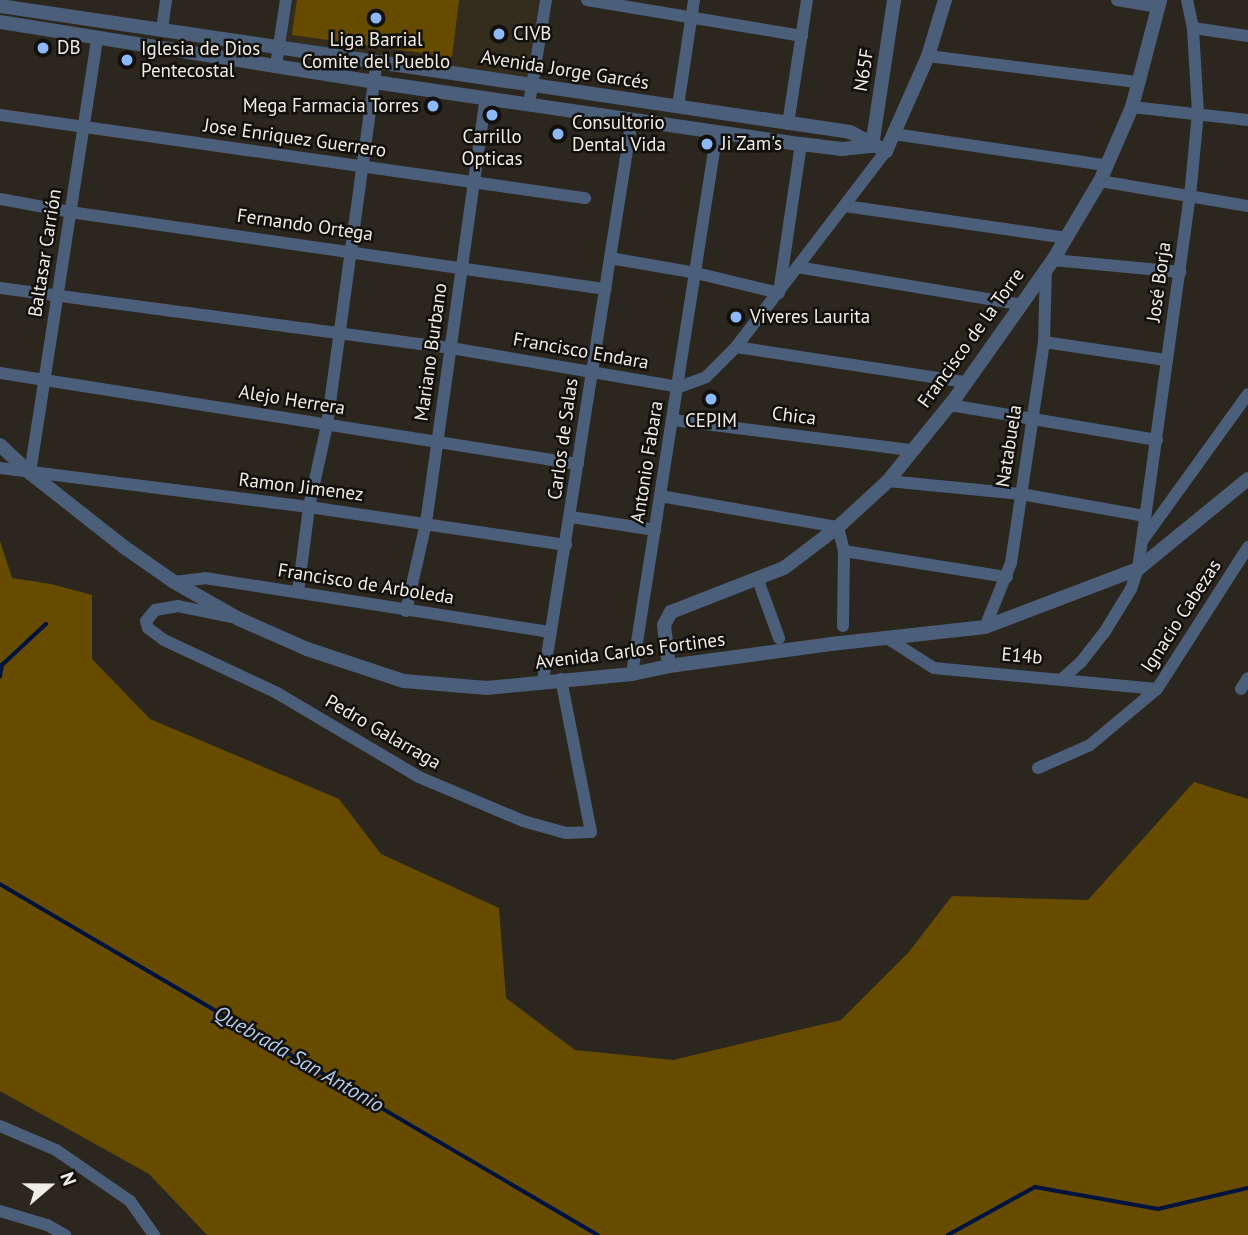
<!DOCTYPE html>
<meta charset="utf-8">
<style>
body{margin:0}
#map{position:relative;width:1248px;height:1235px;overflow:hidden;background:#2c271e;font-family:"PT Sans",sans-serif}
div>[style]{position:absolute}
.built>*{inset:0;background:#342d1e}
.green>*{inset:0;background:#674c00}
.stream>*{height:3.5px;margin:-1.75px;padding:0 1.75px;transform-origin:1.75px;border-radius:1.75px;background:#00133f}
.minor>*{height:12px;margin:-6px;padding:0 6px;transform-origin:6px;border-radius:6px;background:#4b5e7a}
.tertiary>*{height:14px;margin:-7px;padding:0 7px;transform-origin:7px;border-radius:7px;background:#4b5e7a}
.dots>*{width:19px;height:19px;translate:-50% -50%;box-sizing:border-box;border:4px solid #12100c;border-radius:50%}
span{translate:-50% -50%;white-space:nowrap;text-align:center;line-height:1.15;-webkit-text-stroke:5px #12100c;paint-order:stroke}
.poi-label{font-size:19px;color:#f0ede7}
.left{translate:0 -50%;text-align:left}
.right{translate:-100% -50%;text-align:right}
.street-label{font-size:19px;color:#f0ede7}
.water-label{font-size:21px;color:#b2caee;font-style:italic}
.north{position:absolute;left:14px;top:1151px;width:70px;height:70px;-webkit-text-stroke:5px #12100c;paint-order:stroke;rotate:70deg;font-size:19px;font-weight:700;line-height:28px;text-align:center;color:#f0ede7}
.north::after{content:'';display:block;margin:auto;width:24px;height:32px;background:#f0ede7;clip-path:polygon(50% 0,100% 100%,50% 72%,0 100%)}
</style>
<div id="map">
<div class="built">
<i style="clip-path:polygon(294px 0,539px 0,527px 78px,287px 41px)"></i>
</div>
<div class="green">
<i style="clip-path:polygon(297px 0,459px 0,452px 57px,292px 35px)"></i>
<i style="clip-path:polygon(0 541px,12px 578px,51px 584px,92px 595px,92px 659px,150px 719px,339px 799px,381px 854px,499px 908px,506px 998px,575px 1050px,673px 1060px,841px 1020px,908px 953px,952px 896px,1088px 900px,1194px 782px,1248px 799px,1248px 1235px,207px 1235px,149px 1174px,0 1091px)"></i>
</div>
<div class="stream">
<i style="left:0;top:677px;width:12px;rotate:-81deg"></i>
<i style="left:2px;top:665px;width:60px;rotate:-43deg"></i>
<i style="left:0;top:884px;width:693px;rotate:30.41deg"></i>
<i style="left:948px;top:1235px;width:99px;rotate:-28.9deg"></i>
<i style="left:1035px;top:1187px;width:125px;rotate:10.1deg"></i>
<i style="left:1158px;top:1209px;width:92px;rotate:-13.1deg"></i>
</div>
<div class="minor">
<i style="left:587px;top:0;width:218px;rotate:9.5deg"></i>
<i style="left:1117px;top:0;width:42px;rotate:9.7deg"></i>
<i style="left:1193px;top:28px;width:56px;rotate:8.3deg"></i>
<i style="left:162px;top:29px;width:29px;rotate:-82deg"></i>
<i style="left:928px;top:56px;width:212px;rotate:7.1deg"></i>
<i style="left:276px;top:66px;width:67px;rotate:-81.4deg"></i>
<i style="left:529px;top:104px;width:105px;rotate:-80.7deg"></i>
<i style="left:678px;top:106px;width:107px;rotate:-81.4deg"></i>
<i style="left:1132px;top:107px;width:117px;rotate:6.4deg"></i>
<i style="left:0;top:115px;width:591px;rotate:8.08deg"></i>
<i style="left:788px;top:124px;width:125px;rotate:-81.3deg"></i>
<i style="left:894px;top:134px;width:213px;rotate:8.4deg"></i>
<i style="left:1100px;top:181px;width:150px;rotate:9.6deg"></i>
<i style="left:0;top:199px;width:71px;rotate:10.5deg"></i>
<i style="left:70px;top:212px;width:541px;rotate:8.19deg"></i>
<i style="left:845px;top:206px;width:224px;rotate:8.2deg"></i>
<i style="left:610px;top:258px;width:87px;rotate:9.9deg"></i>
<i style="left:696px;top:273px;width:85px;rotate:13.5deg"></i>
<i style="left:779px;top:293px;width:151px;rotate:-81.6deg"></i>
<i style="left:1053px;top:260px;width:128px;rotate:5.4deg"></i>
<i style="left:797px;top:267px;width:225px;rotate:9.5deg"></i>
<i style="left:0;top:288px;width:455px;rotate:7.6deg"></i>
<i style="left:451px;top:348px;width:231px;rotate:9.7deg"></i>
<i style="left:679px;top:387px;width:29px;rotate:-20deg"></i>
<i style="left:706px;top:377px;width:42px;rotate:-45deg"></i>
<i style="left:736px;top:347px;width:247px;rotate:-52.6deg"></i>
<i style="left:1044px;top:342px;width:123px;rotate:8.4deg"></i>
<i style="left:736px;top:347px;width:232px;rotate:8.7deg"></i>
<i style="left:0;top:373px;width:585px;rotate:8.95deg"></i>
<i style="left:950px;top:405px;width:210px;rotate:9.6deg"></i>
<i style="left:673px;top:420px;width:239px;rotate:7.2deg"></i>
<i style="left:0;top:468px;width:311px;rotate:7.2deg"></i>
<i style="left:309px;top:507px;width:260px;rotate:8.4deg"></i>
<i style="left:30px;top:473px;width:440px;rotate:-81.2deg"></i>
<i style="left:888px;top:481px;width:134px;rotate:5.6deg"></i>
<i style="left:1021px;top:494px;width:125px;rotate:10.1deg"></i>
<i style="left:660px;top:496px;width:181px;rotate:9.9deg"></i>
<i style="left:838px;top:527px;width:25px;rotate:76deg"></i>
<i style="left:844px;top:551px;width:75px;rotate:90.8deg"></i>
<i style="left:571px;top:517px;width:85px;rotate:8.8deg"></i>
<i style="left:1142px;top:541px;width:181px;rotate:-54.2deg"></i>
<i style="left:844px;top:551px;width:165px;rotate:9.1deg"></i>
<i style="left:758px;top:580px;width:62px;rotate:70.1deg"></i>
<i style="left:174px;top:582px;width:31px;rotate:-7deg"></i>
<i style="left:205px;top:578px;width:350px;rotate:8.9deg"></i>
<i style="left:298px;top:592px;width:86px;rotate:-82.6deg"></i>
<i style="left:309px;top:507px;width:84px;rotate:-77.6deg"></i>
<i style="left:327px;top:425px;width:366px;rotate:-82.2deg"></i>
<i style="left:406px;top:611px;width:90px;rotate:-77.2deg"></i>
<i style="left:426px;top:523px;width:429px;rotate:-82deg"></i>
<i style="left:232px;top:617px;width:55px;rotate:-168.5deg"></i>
<i style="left:178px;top:606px;width:23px;rotate:170deg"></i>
<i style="left:155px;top:610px;width:14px;rotate:129deg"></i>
<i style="left:146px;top:621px;width:7px;rotate:74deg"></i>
<i style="left:148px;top:628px;width:20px;rotate:37deg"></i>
<i style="left:164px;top:640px;width:125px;rotate:25.1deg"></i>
<i style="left:277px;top:693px;width:165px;rotate:30.6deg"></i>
<i style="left:419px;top:777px;width:113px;rotate:22.9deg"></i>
<i style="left:523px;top:821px;width:45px;rotate:15.6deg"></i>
<i style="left:566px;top:833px;width:25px;rotate:-2deg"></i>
<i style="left:591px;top:832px;width:156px;rotate:-101.1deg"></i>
<i style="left:985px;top:627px;width:69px;rotate:-67.9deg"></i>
<i style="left:1011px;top:563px;width:223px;rotate:-81.5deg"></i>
<i style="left:1044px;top:342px;width:74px;rotate:-88.5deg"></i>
<i style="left:890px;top:640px;width:52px;rotate:32.5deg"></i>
<i style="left:934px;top:668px;width:224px;rotate:5.4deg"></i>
<i style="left:632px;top:674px;width:549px;rotate:-81.09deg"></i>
<i style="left:1062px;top:679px;width:25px;rotate:-42deg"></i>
<i style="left:1081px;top:662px;width:37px;rotate:-52deg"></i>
<i style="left:1104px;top:633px;width:52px;rotate:-58.5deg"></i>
<i style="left:1131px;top:589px;width:21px;rotate:-71deg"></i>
<i style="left:1138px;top:569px;width:377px;rotate:-82.1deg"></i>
<i style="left:1190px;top:196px;width:83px;rotate:-84.5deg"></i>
<i style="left:1198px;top:113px;width:85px;rotate:-93.4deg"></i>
<i style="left:1193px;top:28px;width:29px;rotate:-102deg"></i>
<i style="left:543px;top:681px;width:569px;rotate:-81deg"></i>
<i style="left:1241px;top:689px;width:13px;rotate:-58deg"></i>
<i style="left:1038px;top:768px;width:57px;rotate:-23.9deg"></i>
<i style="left:1090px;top:745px;width:87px;rotate:-39.9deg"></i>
<i style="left:1157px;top:689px;width:169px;rotate:-57.3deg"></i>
<i style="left:0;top:1126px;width:61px;rotate:23.2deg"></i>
<i style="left:56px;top:1150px;width:90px;rotate:34.6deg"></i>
<i style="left:130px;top:1201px;width:42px;rotate:54.8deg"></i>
<i style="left:0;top:1211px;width:49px;rotate:16.6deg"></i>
<i style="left:47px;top:1225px;width:21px;rotate:29deg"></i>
</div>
<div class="tertiary">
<i style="left:0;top:6px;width:859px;rotate:8.43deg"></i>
<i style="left:850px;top:132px;width:41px;rotate:27.8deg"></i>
<i style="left:886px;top:151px;width:104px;rotate:-66.1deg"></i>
<i style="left:928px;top:56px;width:59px;rotate:-73.1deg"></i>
<i style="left:0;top:22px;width:379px;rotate:9.1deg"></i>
<i style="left:374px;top:82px;width:431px;rotate:8.3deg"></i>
<i style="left:801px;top:144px;width:41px;rotate:7deg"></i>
<i style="left:842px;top:149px;width:30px;rotate:-6deg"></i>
<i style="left:872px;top:146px;width:148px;rotate:-81.4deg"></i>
<i style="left:0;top:445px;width:41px;rotate:43deg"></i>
<i style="left:30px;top:473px;width:120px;rotate:38.2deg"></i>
<i style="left:124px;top:547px;width:61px;rotate:35deg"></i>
<i style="left:174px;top:582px;width:75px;rotate:29.6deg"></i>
<i style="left:239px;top:619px;width:74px;rotate:23.8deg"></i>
<i style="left:307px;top:649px;width:102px;rotate:18.3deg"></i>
<i style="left:404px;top:681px;width:83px;rotate:4.8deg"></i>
<i style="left:487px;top:688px;width:146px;rotate:-5.5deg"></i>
<i style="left:632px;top:674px;width:38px;rotate:-12deg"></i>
<i style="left:669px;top:666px;width:163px;rotate:-7.7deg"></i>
<i style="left:831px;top:644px;width:155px;rotate:-6.3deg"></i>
<i style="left:985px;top:627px;width:164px;rotate:-20.8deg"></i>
<i style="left:1138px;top:569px;width:142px;rotate:-39.3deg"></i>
<i style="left:669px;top:666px;width:41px;rotate:-97deg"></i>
<i style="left:664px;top:625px;width:15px;rotate:-62deg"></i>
<i style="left:671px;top:612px;width:121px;rotate:-21.3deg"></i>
<i style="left:784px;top:568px;width:68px;rotate:-37.2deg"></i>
<i style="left:838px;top:527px;width:68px;rotate:-42.6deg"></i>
<i style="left:888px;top:481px;width:108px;rotate:-51deg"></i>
<i style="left:956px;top:397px;width:168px;rotate:-54.7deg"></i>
<i style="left:1053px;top:260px;width:92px;rotate:-59.3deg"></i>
<i style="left:1100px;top:181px;width:81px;rotate:-66.6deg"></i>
<i style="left:1132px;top:107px;width:111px;rotate:-75.3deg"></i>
</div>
<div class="dots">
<i style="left:376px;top:18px;background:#8cb9fc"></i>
<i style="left:499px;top:34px;background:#8cb9fc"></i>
<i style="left:43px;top:48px;background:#8cb9fc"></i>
<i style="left:127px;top:60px;background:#8cb9fc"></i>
<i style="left:433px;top:106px;background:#8cb9fc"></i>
<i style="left:492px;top:115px;background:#8cb9fc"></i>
<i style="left:558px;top:134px;background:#8cb9fc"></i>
<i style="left:707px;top:144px;background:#8cb9fc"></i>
<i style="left:736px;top:317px;background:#8cb9fc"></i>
<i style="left:711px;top:399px;background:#8cb9fc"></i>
</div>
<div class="poi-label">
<span class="left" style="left:513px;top:34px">CIVB</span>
<span style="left:376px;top:51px">Liga Barrial<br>Comite del Pueblo</span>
<span class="left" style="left:57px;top:48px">DB</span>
<span class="left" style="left:141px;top:60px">Iglesia de Dios<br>Pentecostal</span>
<span class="right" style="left:419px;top:106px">Mega Farmacia Torres</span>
<span class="left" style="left:572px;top:134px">Consultorio<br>Dental Vida</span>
<span style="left:492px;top:148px">Carrillo<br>Opticas</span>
<span class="left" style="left:721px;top:144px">Ji Zam's</span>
<span class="left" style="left:750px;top:317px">Viveres Laurita</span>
<span style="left:711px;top:421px">CEPIM</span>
</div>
<div class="street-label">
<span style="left:565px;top:70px;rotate:9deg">Avenida Jorge Garcés</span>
<span style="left:864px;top:70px;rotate:-81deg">N65F</span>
<span style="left:295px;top:138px;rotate:8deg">Jose Enriquez Guerrero</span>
<span style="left:305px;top:225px;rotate:8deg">Fernando Ortega</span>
<span style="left:45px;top:253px;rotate:-81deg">Baltasar Carrión</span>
<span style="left:1159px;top:282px;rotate:-82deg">José Borja</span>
<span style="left:971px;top:338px;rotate:-54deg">Francisco de la Torre</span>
<span style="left:581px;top:351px;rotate:10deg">Francisco Endara</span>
<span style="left:431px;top:352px;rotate:-82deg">Mariano Burbano</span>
<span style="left:292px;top:400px;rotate:9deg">Alejo Herrera</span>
<span style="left:794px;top:416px;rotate:7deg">Chica</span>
<span style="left:563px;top:439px;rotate:-82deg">Carlos de Salas</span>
<span style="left:1009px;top:446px;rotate:-81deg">Natabuela</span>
<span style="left:647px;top:462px;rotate:-81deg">Antonio Fabara</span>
<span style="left:301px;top:487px;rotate:7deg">Ramon Jimenez</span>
<span style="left:366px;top:584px;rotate:9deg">Francisco de Arboleda</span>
<span style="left:1181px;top:616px;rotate:-57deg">Ignacio Cabezas</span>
<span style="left:630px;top:651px;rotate:-7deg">Avenida Carlos Fortines</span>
<span style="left:1022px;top:656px;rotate:5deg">E14b</span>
<span style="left:383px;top:732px;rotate:30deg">Pedro Galarraga</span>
</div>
<div class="water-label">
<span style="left:299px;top:1059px;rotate:30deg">Quebrada San Antonio</span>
</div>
<div class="north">N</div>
</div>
